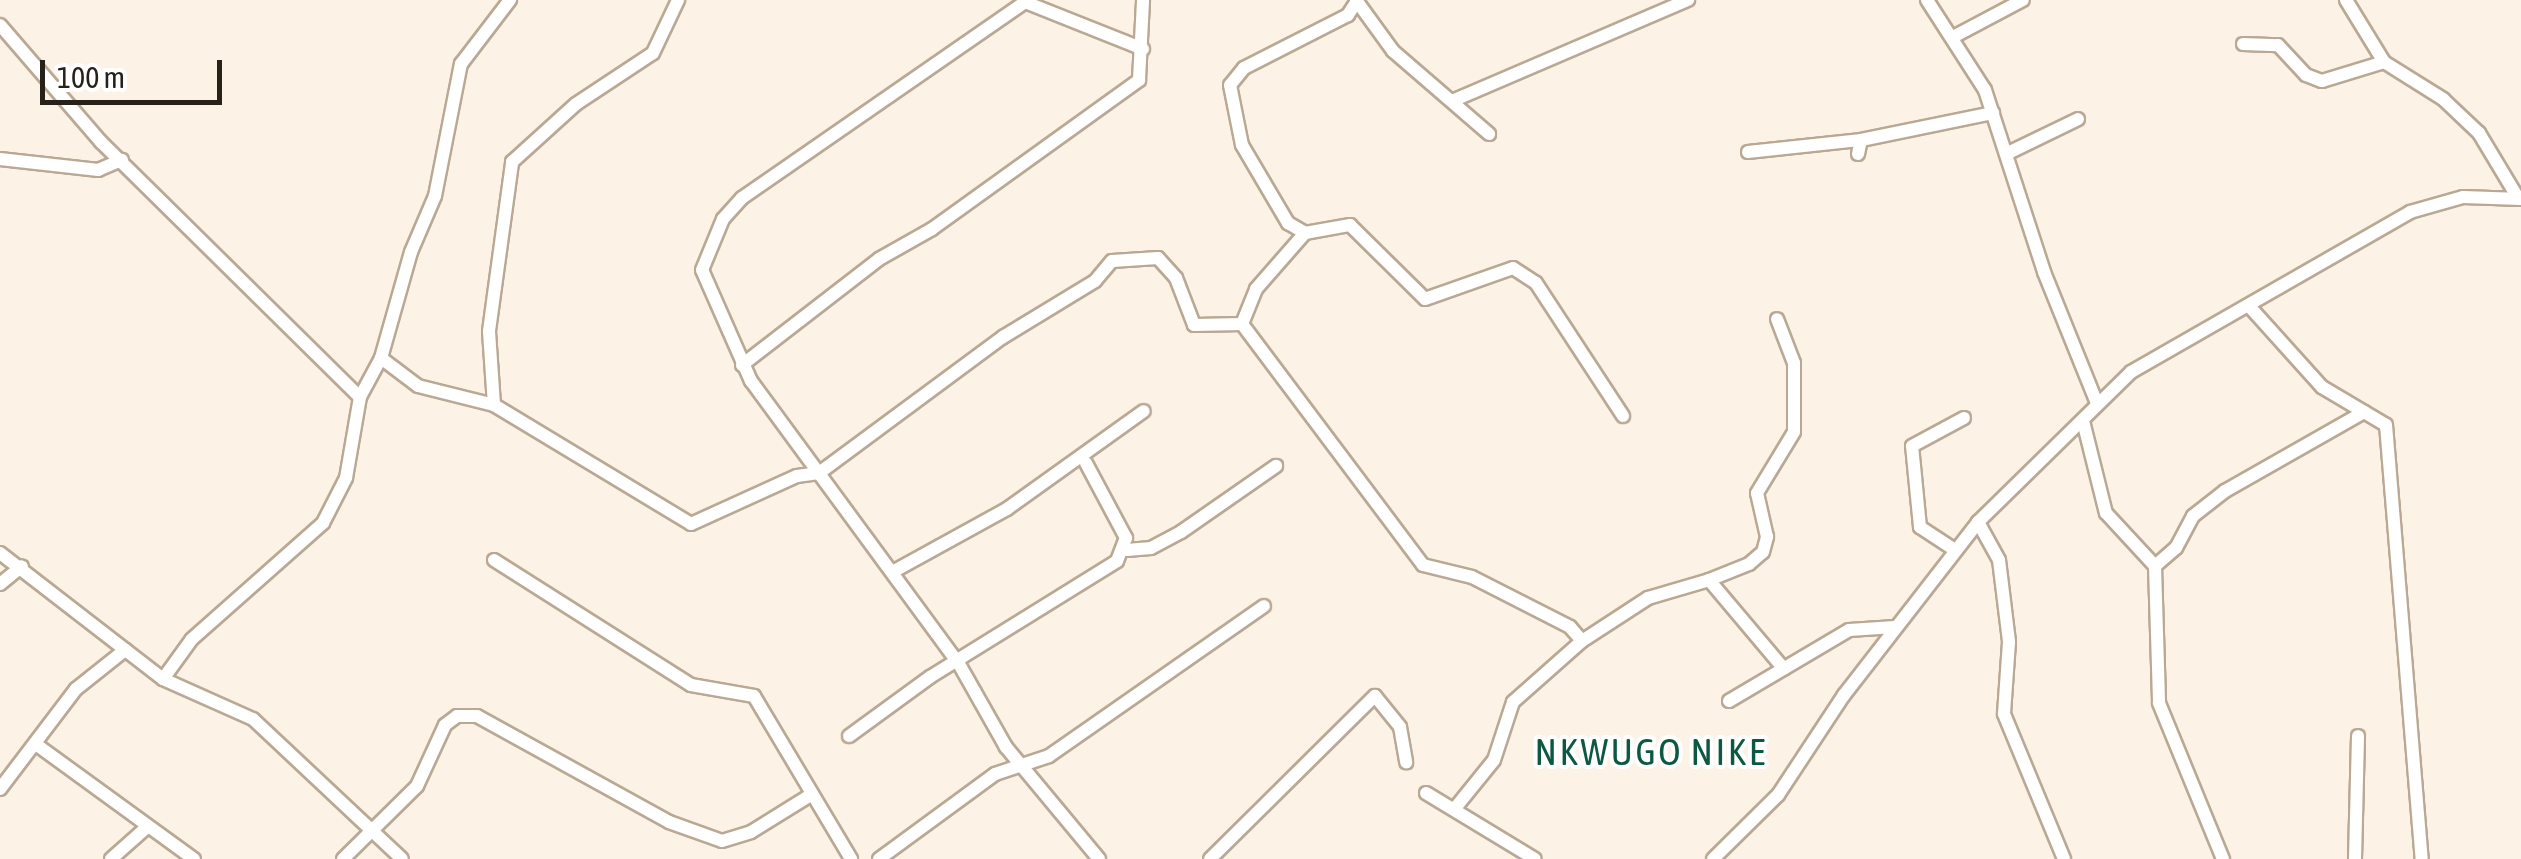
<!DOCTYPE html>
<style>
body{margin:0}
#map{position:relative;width:2521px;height:859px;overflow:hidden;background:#fcf2e5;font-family:"Asap Condensed",sans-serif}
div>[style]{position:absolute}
.roads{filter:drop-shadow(2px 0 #b9a994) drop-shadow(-2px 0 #b9a994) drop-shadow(0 2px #b9a994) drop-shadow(0 -2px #b9a994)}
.minor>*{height:12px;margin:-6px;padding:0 6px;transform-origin:6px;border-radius:6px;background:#fff}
span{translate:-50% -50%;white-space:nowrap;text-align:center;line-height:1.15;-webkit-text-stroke:8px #fff;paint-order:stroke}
.neighbourhood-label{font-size:38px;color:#0d5841;letter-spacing:2.5px}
.scale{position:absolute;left:40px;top:60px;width:182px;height:45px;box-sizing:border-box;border:5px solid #272119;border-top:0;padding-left:12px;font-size:30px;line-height:35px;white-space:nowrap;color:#272119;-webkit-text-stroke:8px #fff;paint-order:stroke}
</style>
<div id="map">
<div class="roads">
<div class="minor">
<i style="left:1356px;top:0;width:63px;rotate:54deg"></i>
<i style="left:1393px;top:51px;width:127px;rotate:40.8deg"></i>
<i style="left:1927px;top:0;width:107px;rotate:57.2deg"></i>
<i style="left:1985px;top:90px;width:191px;rotate:72deg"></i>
<i style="left:2044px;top:272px;width:141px;rotate:68deg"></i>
<i style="left:2346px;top:0;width:73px;rotate:58.5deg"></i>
<i style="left:2384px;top:62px;width:70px;rotate:32.1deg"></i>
<i style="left:2443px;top:99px;width:50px;rotate:43.4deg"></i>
<i style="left:2479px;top:133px;width:76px;rotate:59deg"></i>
<i style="left:1357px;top:1px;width:17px;rotate:123deg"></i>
<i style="left:1348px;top:15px;width:117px;rotate:153deg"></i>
<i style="left:1244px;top:68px;width:22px;rotate:129deg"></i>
<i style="left:1230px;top:85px;width:61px;rotate:78.7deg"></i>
<i style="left:1242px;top:145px;width:91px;rotate:59.5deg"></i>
<i style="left:1288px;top:223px;width:20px;rotate:30deg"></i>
<i style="left:1305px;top:233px;width:46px;rotate:-10.1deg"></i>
<i style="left:1350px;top:225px;width:105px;rotate:44.6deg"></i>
<i style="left:1425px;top:299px;width:93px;rotate:-19.4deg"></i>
<i style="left:1513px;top:268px;width:27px;rotate:33deg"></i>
<i style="left:1536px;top:283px;width:159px;rotate:56.8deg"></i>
<i style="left:0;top:25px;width:155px;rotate:49.2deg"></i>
<i style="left:101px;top:142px;width:363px;rotate:44.6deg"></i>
<i style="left:1953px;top:37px;width:79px;rotate:-27.9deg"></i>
<i style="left:2243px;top:44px;width:35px;rotate:2deg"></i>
<i style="left:2278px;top:45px;width:41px;rotate:47deg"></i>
<i style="left:2306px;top:75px;width:17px;rotate:21deg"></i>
<i style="left:2322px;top:81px;width:65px;rotate:-17deg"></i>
<i style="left:1452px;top:101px;width:257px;rotate:-23.2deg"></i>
<i style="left:1748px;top:152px;width:114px;rotate:-6.1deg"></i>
<i style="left:1858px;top:154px;width:14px;rotate:-78deg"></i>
<i style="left:1861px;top:140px;width:135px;rotate:-11.6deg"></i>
<i style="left:2006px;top:154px;width:80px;rotate:-25.9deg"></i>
<i style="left:0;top:159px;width:99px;rotate:6.4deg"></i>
<i style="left:98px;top:170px;width:26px;rotate:-23deg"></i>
<i style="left:2249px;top:306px;width:109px;rotate:48deg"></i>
<i style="left:2322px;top:387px;width:74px;rotate:30.7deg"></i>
<i style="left:2386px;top:425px;width:435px;rotate:85.3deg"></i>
<i style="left:1242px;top:324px;width:38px;rotate:-68deg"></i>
<i style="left:1256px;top:289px;width:74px;rotate:-48.8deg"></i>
<i style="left:381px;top:358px;width:46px;rotate:37.1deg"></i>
<i style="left:418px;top:386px;width:78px;rotate:14deg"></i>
<i style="left:494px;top:405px;width:230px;rotate:31.1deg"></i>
<i style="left:691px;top:524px;width:116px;rotate:-24.4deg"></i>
<i style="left:797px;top:476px;width:22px;rotate:-8deg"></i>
<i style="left:819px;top:473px;width:229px;rotate:-36.5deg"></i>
<i style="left:1003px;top:337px;width:108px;rotate:-31.3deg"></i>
<i style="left:1095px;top:281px;width:26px;rotate:-50deg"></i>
<i style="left:1112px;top:261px;width:46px;rotate:-3.7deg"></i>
<i style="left:1158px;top:258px;width:27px;rotate:48deg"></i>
<i style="left:1176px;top:278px;width:50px;rotate:69deg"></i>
<i style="left:1194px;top:325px;width:48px;rotate:-1.2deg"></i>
<i style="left:1242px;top:324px;width:301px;rotate:53.1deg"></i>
<i style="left:1423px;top:565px;width:50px;rotate:13.8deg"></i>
<i style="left:1472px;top:577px;width:110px;rotate:27deg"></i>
<i style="left:1570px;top:627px;width:18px;rotate:49deg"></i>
<i style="left:742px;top:365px;width:173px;rotate:-37.7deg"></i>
<i style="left:879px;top:259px;width:61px;rotate:-29.5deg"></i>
<i style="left:932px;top:229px;width:255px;rotate:-35.7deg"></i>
<i style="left:1139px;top:80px;width:80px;rotate:-87.1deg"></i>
<i style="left:494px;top:405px;width:74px;rotate:-93.9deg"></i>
<i style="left:489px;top:331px;width:171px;rotate:-82.2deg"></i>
<i style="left:512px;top:162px;width:86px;rotate:-42.2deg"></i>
<i style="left:576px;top:104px;width:92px;rotate:-33.5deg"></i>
<i style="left:653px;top:53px;width:59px;rotate:-64.7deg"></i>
<i style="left:2083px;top:421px;width:95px;rotate:76deg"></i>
<i style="left:2106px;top:513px;width:72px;rotate:47.2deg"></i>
<i style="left:2155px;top:566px;width:137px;rotate:88.3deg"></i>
<i style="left:2159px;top:703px;width:169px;rotate:67.7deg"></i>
<i style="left:1978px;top:522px;width:43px;rotate:61.1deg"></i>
<i style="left:1999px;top:560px;width:83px;rotate:83deg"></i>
<i style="left:2009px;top:642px;width:72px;rotate:94deg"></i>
<i style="left:2004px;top:714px;width:157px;rotate:67.5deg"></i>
<i style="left:1127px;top:550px;width:24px;rotate:-5deg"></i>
<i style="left:1151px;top:548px;width:34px;rotate:-28deg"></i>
<i style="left:1181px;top:532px;width:116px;rotate:-34.8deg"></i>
<i style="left:1955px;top:550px;width:42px;rotate:-146.7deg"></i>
<i style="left:1920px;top:527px;width:81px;rotate:-95.6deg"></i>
<i style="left:1912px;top:446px;width:59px;rotate:-28.3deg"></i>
<i style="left:0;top:553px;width:206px;rotate:37.7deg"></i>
<i style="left:163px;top:679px;width:98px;rotate:24deg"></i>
<i style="left:253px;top:719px;width:204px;rotate:43.2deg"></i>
<i style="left:494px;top:560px;width:233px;rotate:32.4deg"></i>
<i style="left:691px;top:685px;width:64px;rotate:9.9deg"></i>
<i style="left:754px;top:696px;width:190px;rotate:59.2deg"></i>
<i style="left:2155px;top:566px;width:28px;rotate:-41deg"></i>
<i style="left:2176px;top:548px;width:36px;rotate:-62deg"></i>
<i style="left:2193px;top:516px;width:41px;rotate:-38deg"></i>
<i style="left:2225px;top:491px;width:160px;rotate:-29.6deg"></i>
<i style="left:894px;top:571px;width:129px;rotate:-28.8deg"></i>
<i style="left:1007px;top:509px;width:168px;rotate:-35.6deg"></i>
<i style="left:1709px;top:580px;width:43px;rotate:-21.8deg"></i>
<i style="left:1749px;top:564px;width:18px;rotate:-41deg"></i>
<i style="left:1763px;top:552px;width:16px;rotate:-75deg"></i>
<i style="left:1767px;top:537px;width:45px;rotate:-102.8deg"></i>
<i style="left:1757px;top:493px;width:71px;rotate:-58.8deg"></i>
<i style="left:1794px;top:432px;width:69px;rotate:-90deg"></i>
<i style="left:1794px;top:363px;width:47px;rotate:-111.1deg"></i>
<i style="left:0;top:584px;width:28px;rotate:-39deg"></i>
<i style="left:163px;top:679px;width:49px;rotate:-54.1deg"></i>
<i style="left:192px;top:639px;width:175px;rotate:-41.5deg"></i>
<i style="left:323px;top:523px;width:51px;rotate:-62.9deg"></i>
<i style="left:346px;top:478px;width:82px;rotate:-80.2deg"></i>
<i style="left:360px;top:397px;width:44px;rotate:-61.7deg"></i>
<i style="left:381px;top:358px;width:110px;rotate:-74.2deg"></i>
<i style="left:411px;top:252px;width:61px;rotate:-66.8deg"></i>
<i style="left:435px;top:196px;width:135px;rotate:-78.9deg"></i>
<i style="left:461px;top:64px;width:81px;rotate:-52.6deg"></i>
<i style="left:1729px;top:701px;width:139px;rotate:-30.6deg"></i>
<i style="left:1849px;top:630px;width:46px;rotate:-3.7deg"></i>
<i style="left:849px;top:736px;width:100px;rotate:-36.1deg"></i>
<i style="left:930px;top:677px;width:220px;rotate:-31.8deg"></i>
<i style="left:1117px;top:561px;width:25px;rotate:-69deg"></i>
<i style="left:1126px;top:538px;width:85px;rotate:-118.1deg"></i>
<i style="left:37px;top:745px;width:194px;rotate:36deg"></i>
<i style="left:0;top:789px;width:126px;rotate:-52.8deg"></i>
<i style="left:76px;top:689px;width:63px;rotate:-38.5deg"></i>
<i style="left:1426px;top:793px;width:127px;rotate:31.2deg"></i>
<i style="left:1456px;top:807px;width:60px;rotate:-51deg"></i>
<i style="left:1494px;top:760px;width:61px;rotate:-71.9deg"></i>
<i style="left:1513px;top:702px;width:92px;rotate:-41.5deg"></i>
<i style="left:1582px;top:641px;width:79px;rotate:-33.1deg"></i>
<i style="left:1648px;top:598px;width:64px;rotate:-16.4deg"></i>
<i style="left:1709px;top:580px;width:116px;rotate:49.9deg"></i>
<i style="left:111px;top:859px;width:47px;rotate:-41.5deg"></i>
<i style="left:343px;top:859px;width:104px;rotate:-44.6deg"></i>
<i style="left:417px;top:786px;width:67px;rotate:-65.3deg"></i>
<i style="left:445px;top:725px;width:15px;rotate:-37deg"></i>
<i style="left:457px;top:716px;width:20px"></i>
<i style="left:477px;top:716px;width:219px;rotate:28.9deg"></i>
<i style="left:669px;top:822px;width:56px;rotate:19.7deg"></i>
<i style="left:722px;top:841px;width:30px;rotate:-17deg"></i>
<i style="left:751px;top:832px;width:68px;rotate:-31.8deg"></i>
<i style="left:879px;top:859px;width:144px;rotate:-36.2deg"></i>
<i style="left:995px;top:774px;width:57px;rotate:-18.4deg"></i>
<i style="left:1049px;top:756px;width:262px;rotate:-34.9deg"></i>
<i style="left:1099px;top:859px;width:146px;rotate:-129.7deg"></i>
<i style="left:1006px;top:747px;width:95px;rotate:-119.5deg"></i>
<i style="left:959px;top:664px;width:351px;rotate:-126.3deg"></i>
<i style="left:751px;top:381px;width:121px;rotate:-113.8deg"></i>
<i style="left:702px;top:270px;width:55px;rotate:-67.6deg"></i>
<i style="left:723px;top:219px;width:28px;rotate:-48deg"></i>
<i style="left:742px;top:198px;width:344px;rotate:-34.7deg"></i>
<i style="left:1025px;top:2px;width:127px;rotate:21.7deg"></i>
<i style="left:1210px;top:859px;width:232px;rotate:-44.7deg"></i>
<i style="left:1375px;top:696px;width:40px;rotate:51deg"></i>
<i style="left:1400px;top:727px;width:36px;rotate:80deg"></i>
<i style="left:1713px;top:859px;width:91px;rotate:-44.6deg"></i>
<i style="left:1778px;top:795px;width:120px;rotate:-56.6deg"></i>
<i style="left:1844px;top:695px;width:219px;rotate:-52.2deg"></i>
<i style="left:1978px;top:522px;width:214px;rotate:-44.4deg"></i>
<i style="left:2131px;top:372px;width:322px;rotate:-29.8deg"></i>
<i style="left:2410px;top:212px;width:55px;rotate:-15.8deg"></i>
<i style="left:2463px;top:197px;width:58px;rotate:2deg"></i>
<i style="left:2355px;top:859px;width:123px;rotate:-88.6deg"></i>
</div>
</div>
<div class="neighbourhood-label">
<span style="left:1651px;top:752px">NKWUGO NIKE</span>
</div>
<div class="scale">100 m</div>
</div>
